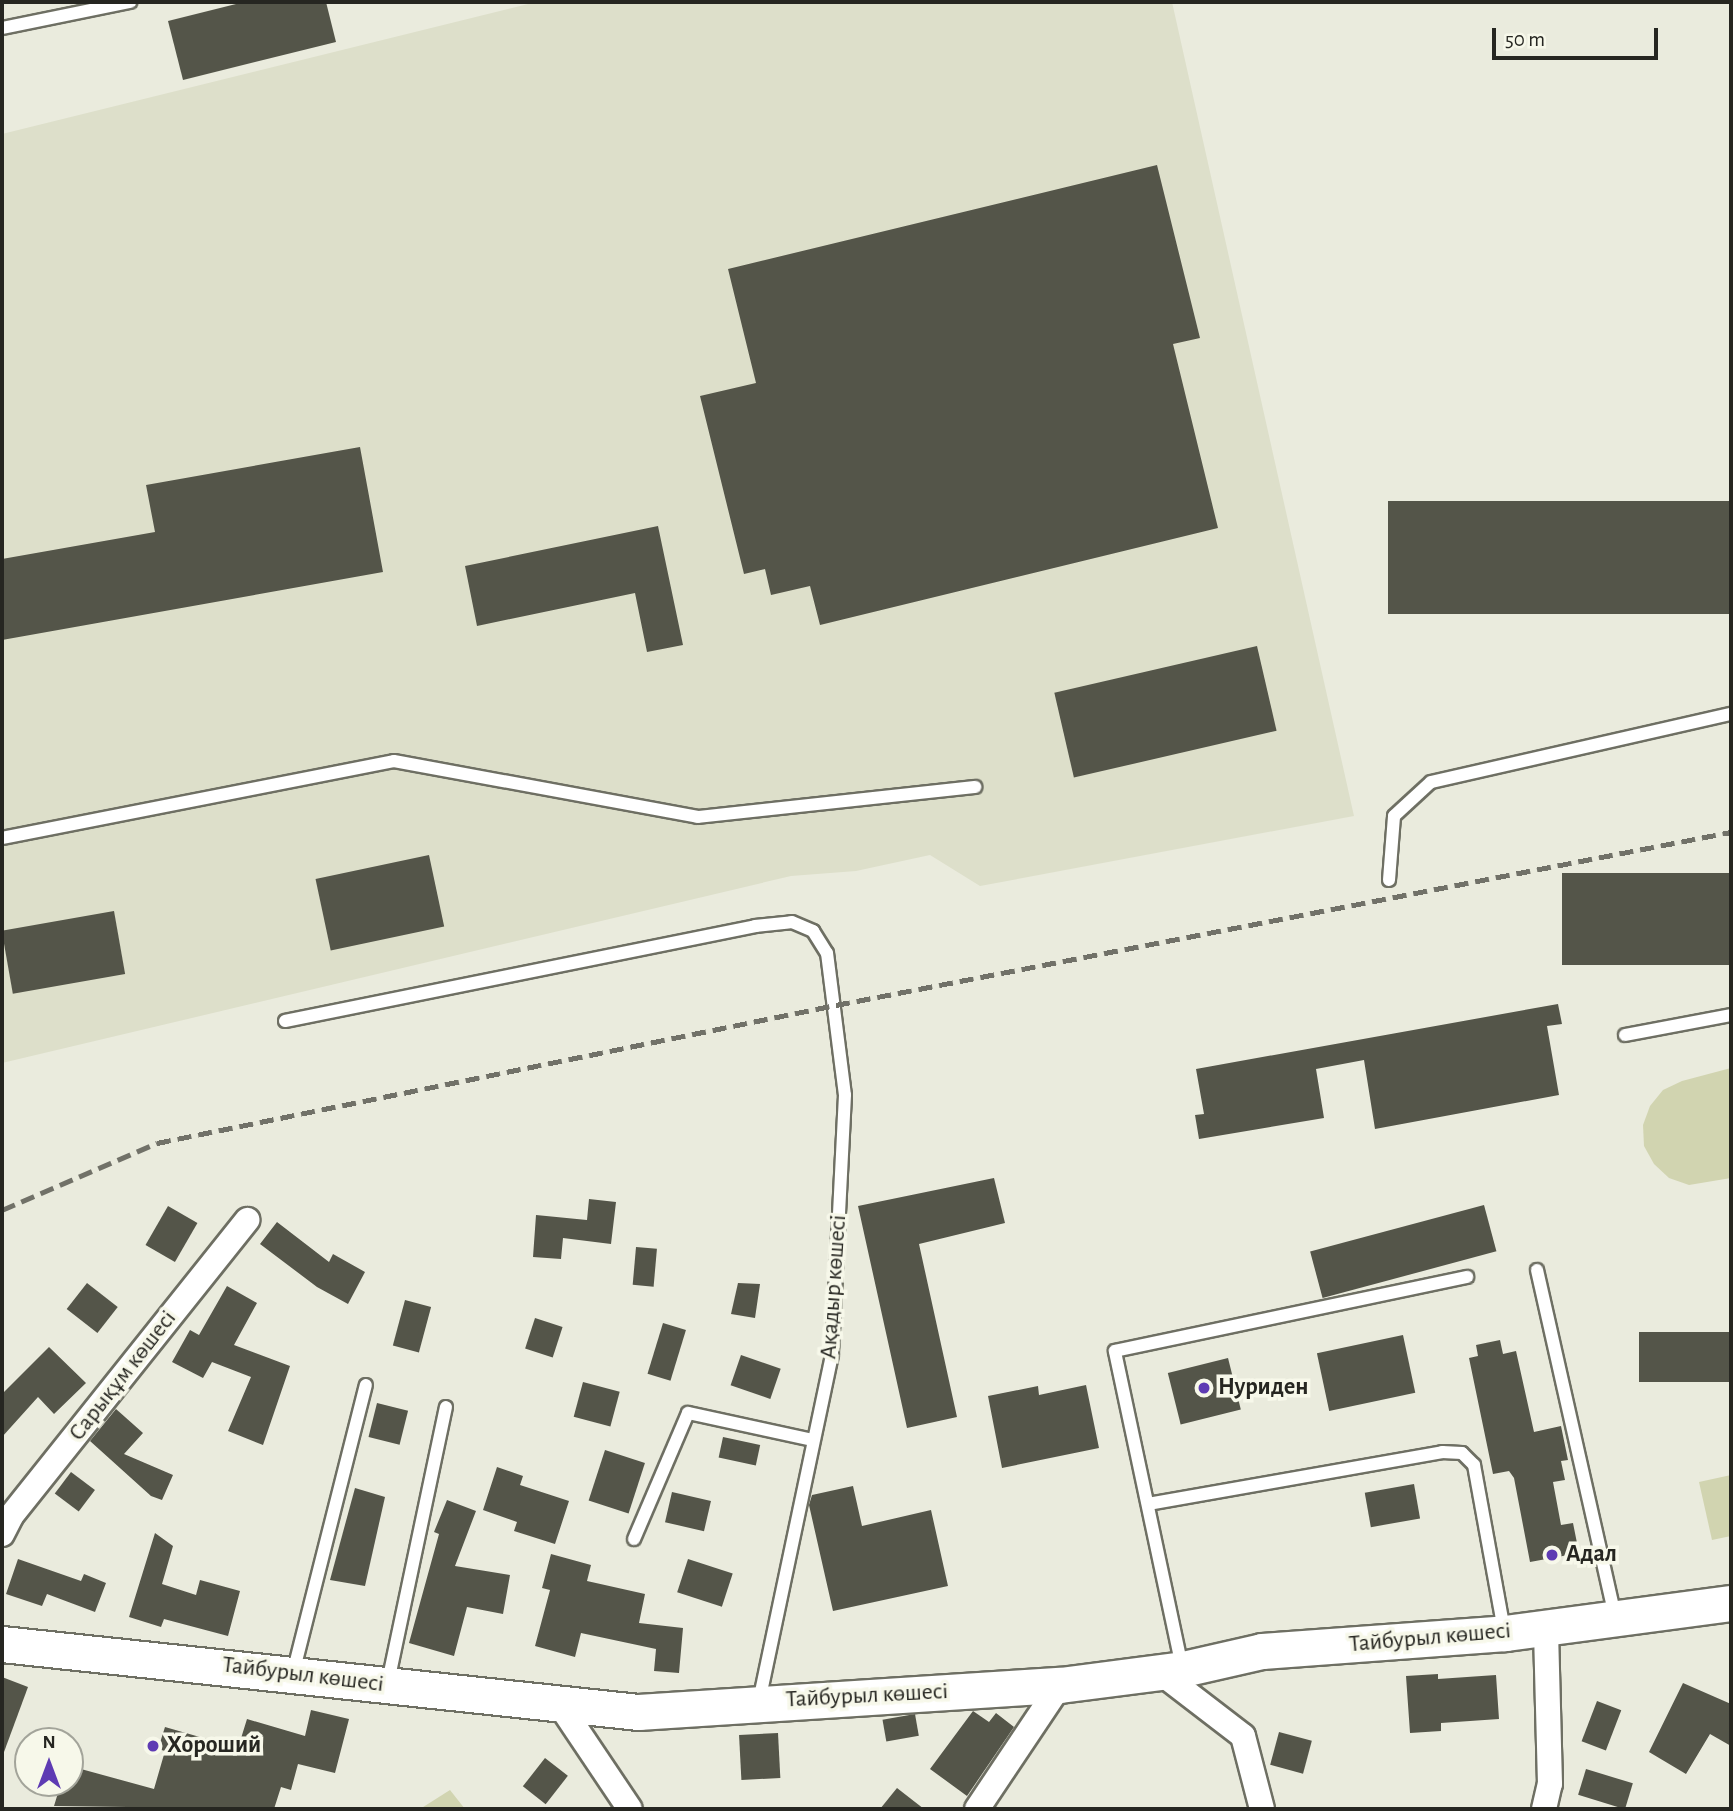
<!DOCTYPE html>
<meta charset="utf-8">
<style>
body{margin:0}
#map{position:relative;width:1733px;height:1811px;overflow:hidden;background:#eaebdd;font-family:"Alegreya Sans",sans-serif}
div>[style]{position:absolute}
.built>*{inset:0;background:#dddfca}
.green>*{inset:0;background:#d1d4b0}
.building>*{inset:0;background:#545549;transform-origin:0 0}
.roads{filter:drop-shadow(2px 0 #6e6f63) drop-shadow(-2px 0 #6e6f63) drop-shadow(0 2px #6e6f63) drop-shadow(0 -2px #6e6f63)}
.service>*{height:12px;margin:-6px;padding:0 6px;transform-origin:6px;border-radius:6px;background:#fff}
.minor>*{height:24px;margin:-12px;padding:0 12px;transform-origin:12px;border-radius:12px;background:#fff}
.secondary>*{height:35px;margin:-17.5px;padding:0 17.5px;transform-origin:17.5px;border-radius:17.5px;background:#fff}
.rail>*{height:5px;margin-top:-2.5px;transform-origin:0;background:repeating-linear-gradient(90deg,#717168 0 14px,transparent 0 21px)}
.dots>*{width:19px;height:19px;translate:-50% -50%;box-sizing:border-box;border:4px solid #f7f8ea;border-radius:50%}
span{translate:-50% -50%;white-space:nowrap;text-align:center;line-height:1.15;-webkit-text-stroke:7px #f7f8ea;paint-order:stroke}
.street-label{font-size:24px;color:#262621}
.poi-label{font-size:24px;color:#262621;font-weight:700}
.left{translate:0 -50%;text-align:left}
.frame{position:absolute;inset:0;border:4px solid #262621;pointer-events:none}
.north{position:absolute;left:14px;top:1727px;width:70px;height:70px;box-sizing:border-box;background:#f7f8ea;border:2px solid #a3a49a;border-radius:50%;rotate:0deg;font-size:19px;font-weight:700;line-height:28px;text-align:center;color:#262621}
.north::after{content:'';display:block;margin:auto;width:24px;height:32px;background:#5e3bb3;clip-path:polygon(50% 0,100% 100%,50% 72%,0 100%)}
.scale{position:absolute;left:1492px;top:28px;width:166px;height:32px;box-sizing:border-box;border:4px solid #262621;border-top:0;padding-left:9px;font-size:21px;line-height:24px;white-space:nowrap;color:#262621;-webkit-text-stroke:5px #f7f8ea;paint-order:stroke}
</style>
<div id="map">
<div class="built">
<i style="clip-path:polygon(536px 2px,1172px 2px,1354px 816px,980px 886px,930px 855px,856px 871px,791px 876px,2px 1063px,2px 134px)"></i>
</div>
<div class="green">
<i style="clip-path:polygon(1731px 1068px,1731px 1178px,1689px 1185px,1669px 1178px,1654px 1164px,1644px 1146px,1643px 1125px,1650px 1106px,1663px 1090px,1682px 1081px)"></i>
<i style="clip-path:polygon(1731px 1475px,1731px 1536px,1712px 1540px,1699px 1482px)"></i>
<i style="clip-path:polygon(450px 1790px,465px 1809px,420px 1809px)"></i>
</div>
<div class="building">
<i style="clip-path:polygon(244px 2px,326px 2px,336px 42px,183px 80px,168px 21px)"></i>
<i style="clip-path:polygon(1157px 165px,1200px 338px,1173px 344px,1218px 528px,820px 625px,810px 586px,771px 595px,765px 569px,744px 574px,700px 396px,756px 383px,728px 269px)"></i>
<i style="clip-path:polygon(360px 447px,383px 572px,2px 640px,2px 559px,155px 532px,146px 485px)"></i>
<i style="left:1731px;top:501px;width:113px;height:343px;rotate:90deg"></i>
<i style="clip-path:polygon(658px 526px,683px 645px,647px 652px,635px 593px,477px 626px,465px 566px)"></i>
<i style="left:1257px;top:646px;width:87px;height:208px;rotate:77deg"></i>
<i style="left:429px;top:855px;width:73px;height:116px;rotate:78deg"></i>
<i style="left:1731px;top:873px;width:92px;height:169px;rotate:90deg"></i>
<i style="left:114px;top:911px;width:64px;height:114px;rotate:80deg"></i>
<i style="clip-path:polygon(1558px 1004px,1562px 1024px,1547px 1026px,1559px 1095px,1375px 1129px,1364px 1060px,1316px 1069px,1324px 1118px,1199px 1139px,1195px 1115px,1204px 1114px,1196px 1069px)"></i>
<i style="clip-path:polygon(994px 1178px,1005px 1223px,919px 1244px,957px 1417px,907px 1428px,858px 1206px)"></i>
<i style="clip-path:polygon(589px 1199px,616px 1202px,611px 1244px,563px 1238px,561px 1259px,533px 1257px,536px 1215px,587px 1220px)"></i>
<i style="left:1484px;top:1205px;width:48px;height:180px;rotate:75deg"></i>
<i style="left:168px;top:1206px;width:34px;height:45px;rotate:30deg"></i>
<i style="clip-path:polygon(277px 1222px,329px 1262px,333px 1254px,365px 1272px,348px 1304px,317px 1287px,260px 1244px)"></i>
<i style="left:636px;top:1247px;width:21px;height:38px;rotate:5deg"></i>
<i style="left:87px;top:1283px;width:39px;height:33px;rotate:38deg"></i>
<i style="clip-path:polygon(738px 1283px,760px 1284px,755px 1318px,731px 1314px)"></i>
<i style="clip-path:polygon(227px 1286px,257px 1303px,234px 1345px,290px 1366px,263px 1445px,228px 1431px,251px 1377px,212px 1362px,203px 1378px,172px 1362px,190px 1330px,199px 1335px)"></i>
<i style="left:405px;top:1300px;width:27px;height:47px;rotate:15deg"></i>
<i style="left:535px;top:1318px;width:29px;height:32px;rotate:18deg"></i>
<i style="left:663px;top:1323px;width:24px;height:53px;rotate:17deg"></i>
<i style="left:1731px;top:1332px;width:50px;height:92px;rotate:90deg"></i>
<i style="left:1403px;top:1335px;width:59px;height:88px;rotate:78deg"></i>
<i style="clip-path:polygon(1500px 1340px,1503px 1354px,1516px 1351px,1534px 1432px,1561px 1426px,1568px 1460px,1561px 1461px,1565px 1480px,1553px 1482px,1561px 1525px,1573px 1523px,1579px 1553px,1530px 1562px,1514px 1478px,1509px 1471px,1493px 1474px,1469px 1358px,1478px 1356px,1476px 1345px)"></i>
<i style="clip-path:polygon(49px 1347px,86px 1383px,54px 1414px,38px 1397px,2px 1437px,2px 1394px)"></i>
<i style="left:741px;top:1355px;width:42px;height:32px;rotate:19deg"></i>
<i style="left:1228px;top:1358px;width:53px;height:62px;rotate:76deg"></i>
<i style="left:583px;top:1382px;width:38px;height:36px;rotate:15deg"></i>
<i style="clip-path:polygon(1086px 1385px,1099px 1448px,1002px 1468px,988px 1396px,1038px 1386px,1039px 1395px)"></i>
<i style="left:377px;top:1403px;width:32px;height:35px;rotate:14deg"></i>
<i style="clip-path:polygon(116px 1409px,143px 1433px,124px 1454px,173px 1475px,162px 1500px,151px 1496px,90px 1441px)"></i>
<i style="left:723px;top:1437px;width:38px;height:21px;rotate:12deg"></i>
<i style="left:605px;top:1450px;width:42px;height:53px;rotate:18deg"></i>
<i style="clip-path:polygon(497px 1467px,523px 1476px,520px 1485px,569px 1501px,555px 1544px,514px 1531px,517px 1522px,483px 1510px)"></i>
<i style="left:71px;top:1472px;width:30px;height:27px;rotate:37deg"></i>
<i style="left:1414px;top:1484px;width:35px;height:50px;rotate:80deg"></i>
<i style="clip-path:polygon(853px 1486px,862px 1526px,931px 1510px,948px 1586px,833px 1611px,809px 1505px,812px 1495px)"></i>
<i style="clip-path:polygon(355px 1488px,385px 1497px,365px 1586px,330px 1580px)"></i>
<i style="left:672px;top:1492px;width:40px;height:31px;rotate:13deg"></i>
<i style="clip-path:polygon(447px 1500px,476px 1511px,455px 1566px,510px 1575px,503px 1614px,467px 1607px,454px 1656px,409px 1643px,439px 1534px,434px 1532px)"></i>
<i style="clip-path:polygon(155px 1533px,173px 1546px,162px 1584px,196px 1595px,200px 1580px,240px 1591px,228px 1636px,164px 1619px,161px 1627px,129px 1617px)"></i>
<i style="clip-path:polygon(551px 1554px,591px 1565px,587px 1581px,645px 1594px,639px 1623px,683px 1628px,679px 1673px,654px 1671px,656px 1649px,581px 1633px,575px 1657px,535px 1646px,550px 1590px,542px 1588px)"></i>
<i style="clip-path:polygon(18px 1559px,81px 1581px,84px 1574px,106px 1583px,95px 1612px,47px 1594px,42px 1606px,6px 1594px)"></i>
<i style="left:688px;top:1559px;width:47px;height:35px;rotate:18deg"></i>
<i style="clip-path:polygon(1438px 1674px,1438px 1679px,1496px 1675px,1499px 1719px,1441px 1723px,1441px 1731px,1410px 1733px,1406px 1676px)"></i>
<i style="clip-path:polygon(2px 1677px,28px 1687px,4px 1752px,2px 1752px)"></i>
<i style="clip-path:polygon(1683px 1683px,1731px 1704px,1731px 1746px,1710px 1734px,1686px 1774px,1649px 1752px)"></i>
<i style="left:1597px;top:1701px;width:26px;height:43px;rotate:21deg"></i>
<i style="clip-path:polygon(311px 1710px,349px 1719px,335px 1773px,298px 1764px,291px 1790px,281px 1787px,274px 1809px,54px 1806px,61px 1783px,70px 1783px,70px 1766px,154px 1789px,165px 1751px,158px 1749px,165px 1727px,238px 1748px,247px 1719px,305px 1736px)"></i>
<i style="clip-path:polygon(973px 1711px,989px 1722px,996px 1713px,1014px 1727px,967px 1796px,930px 1769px)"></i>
<i style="left:915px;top:1714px;width:22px;height:33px;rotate:80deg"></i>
<i style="left:1279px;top:1732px;width:34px;height:34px;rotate:15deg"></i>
<i style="left:778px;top:1733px;width:45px;height:39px;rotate:87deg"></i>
<i style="left:545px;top:1758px;width:29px;height:36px;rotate:38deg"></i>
<i style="left:1586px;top:1769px;width:49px;height:27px;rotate:17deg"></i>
<i style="clip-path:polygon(897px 1788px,924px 1809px,880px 1809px)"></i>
</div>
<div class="roads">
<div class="service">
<i style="left:2px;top:28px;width:131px;rotate:-11.5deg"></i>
<i style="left:2px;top:838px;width:399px;rotate:-11.1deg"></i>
<i style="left:394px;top:761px;width:309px;rotate:10.4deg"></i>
<i style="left:698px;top:817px;width:279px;rotate:-6.2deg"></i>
<i style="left:1389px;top:880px;width:64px;rotate:-85.5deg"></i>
<i style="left:1394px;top:816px;width:50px;rotate:-42.6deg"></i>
<i style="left:1431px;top:782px;width:308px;rotate:-12.8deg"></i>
<i style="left:285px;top:1021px;width:480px;rotate:-11.4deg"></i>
<i style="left:755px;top:926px;width:37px;rotate:-6deg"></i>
<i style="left:792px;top:922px;width:23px;rotate:23deg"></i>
<i style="left:813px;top:931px;width:26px;rotate:58deg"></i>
<i style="left:827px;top:953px;width:143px;rotate:82.8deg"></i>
<i style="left:845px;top:1095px;width:260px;rotate:92.9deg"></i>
<i style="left:832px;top:1355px;width:355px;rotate:101.9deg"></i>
<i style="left:1625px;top:1035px;width:108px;rotate:-10.7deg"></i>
<i style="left:1537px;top:1270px;width:354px;rotate:77.3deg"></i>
<i style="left:1148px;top:1504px;width:299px;rotate:-10deg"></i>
<i style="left:1442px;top:1452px;width:20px;rotate:3deg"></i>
<i style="left:1462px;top:1453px;width:17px;rotate:45deg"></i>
<i style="left:1474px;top:1465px;width:168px;rotate:79.7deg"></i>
<i style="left:634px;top:1539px;width:137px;rotate:-66.8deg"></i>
<i style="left:688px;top:1413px;width:128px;rotate:12.2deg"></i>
<i style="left:1182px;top:1667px;width:323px;rotate:-102deg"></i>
<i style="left:1115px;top:1351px;width:360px;rotate:-11.9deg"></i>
<i style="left:293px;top:1673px;width:297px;rotate:-75.8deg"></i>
<i style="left:388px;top:1682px;width:281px;rotate:-78.1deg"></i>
</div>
<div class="minor">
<i style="left:2px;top:1534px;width:20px;rotate:-63deg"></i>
<i style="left:11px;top:1516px;width:379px;rotate:-51.4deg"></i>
<i style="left:1161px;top:1673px;width:103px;rotate:37.5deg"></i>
<i style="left:1243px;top:1736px;width:75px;rotate:75.4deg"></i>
<i style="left:560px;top:1705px;width:125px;rotate:56.1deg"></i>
<i style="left:977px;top:1809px;width:149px;rotate:-56.2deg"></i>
<i style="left:1544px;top:1809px;width:26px;rotate:-77deg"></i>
<i style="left:1550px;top:1784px;width:158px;rotate:-91.5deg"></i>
</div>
<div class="secondary">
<i style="left:2px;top:1644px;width:640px;rotate:6.1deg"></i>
<i style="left:638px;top:1712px;width:423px;rotate:-3.7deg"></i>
<i style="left:1060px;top:1685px;width:124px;rotate:-7.4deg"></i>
<i style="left:1183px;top:1669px;width:81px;rotate:-12.8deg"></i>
<i style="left:1262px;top:1651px;width:244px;rotate:-4.2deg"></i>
<i style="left:1505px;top:1633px;width:228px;rotate:-7.6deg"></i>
</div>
</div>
<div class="rail">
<i style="left:2px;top:1210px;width:169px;rotate:-23.4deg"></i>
<i style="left:157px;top:1143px;width:693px;rotate:-11.49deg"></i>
<i style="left:836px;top:1005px;width:912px;rotate:-10.94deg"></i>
</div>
<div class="dots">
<i style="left:1204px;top:1388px;background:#5e3bb3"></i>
<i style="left:1552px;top:1555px;background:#5e3bb3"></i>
<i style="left:153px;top:1746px;background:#5e3bb3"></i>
</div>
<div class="street-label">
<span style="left:834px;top:1287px;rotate:-86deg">Ақадыр көшесі</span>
<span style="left:123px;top:1376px;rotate:-52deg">Сарықұм көшесі</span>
<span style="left:1430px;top:1638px;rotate:-5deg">Тайбурыл көшесі</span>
<span style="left:303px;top:1675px;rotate:7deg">Тайбурыл көшесі</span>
<span style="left:867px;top:1696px;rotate:-3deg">Тайбурыл көшесі</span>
</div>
<div class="poi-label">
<span class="left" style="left:1218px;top:1388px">Нуриден</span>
<span class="left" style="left:1566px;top:1555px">Адал</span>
<span class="left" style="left:167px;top:1746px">Хороший</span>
</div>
<div class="frame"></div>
<div class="north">N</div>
<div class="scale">50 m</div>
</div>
